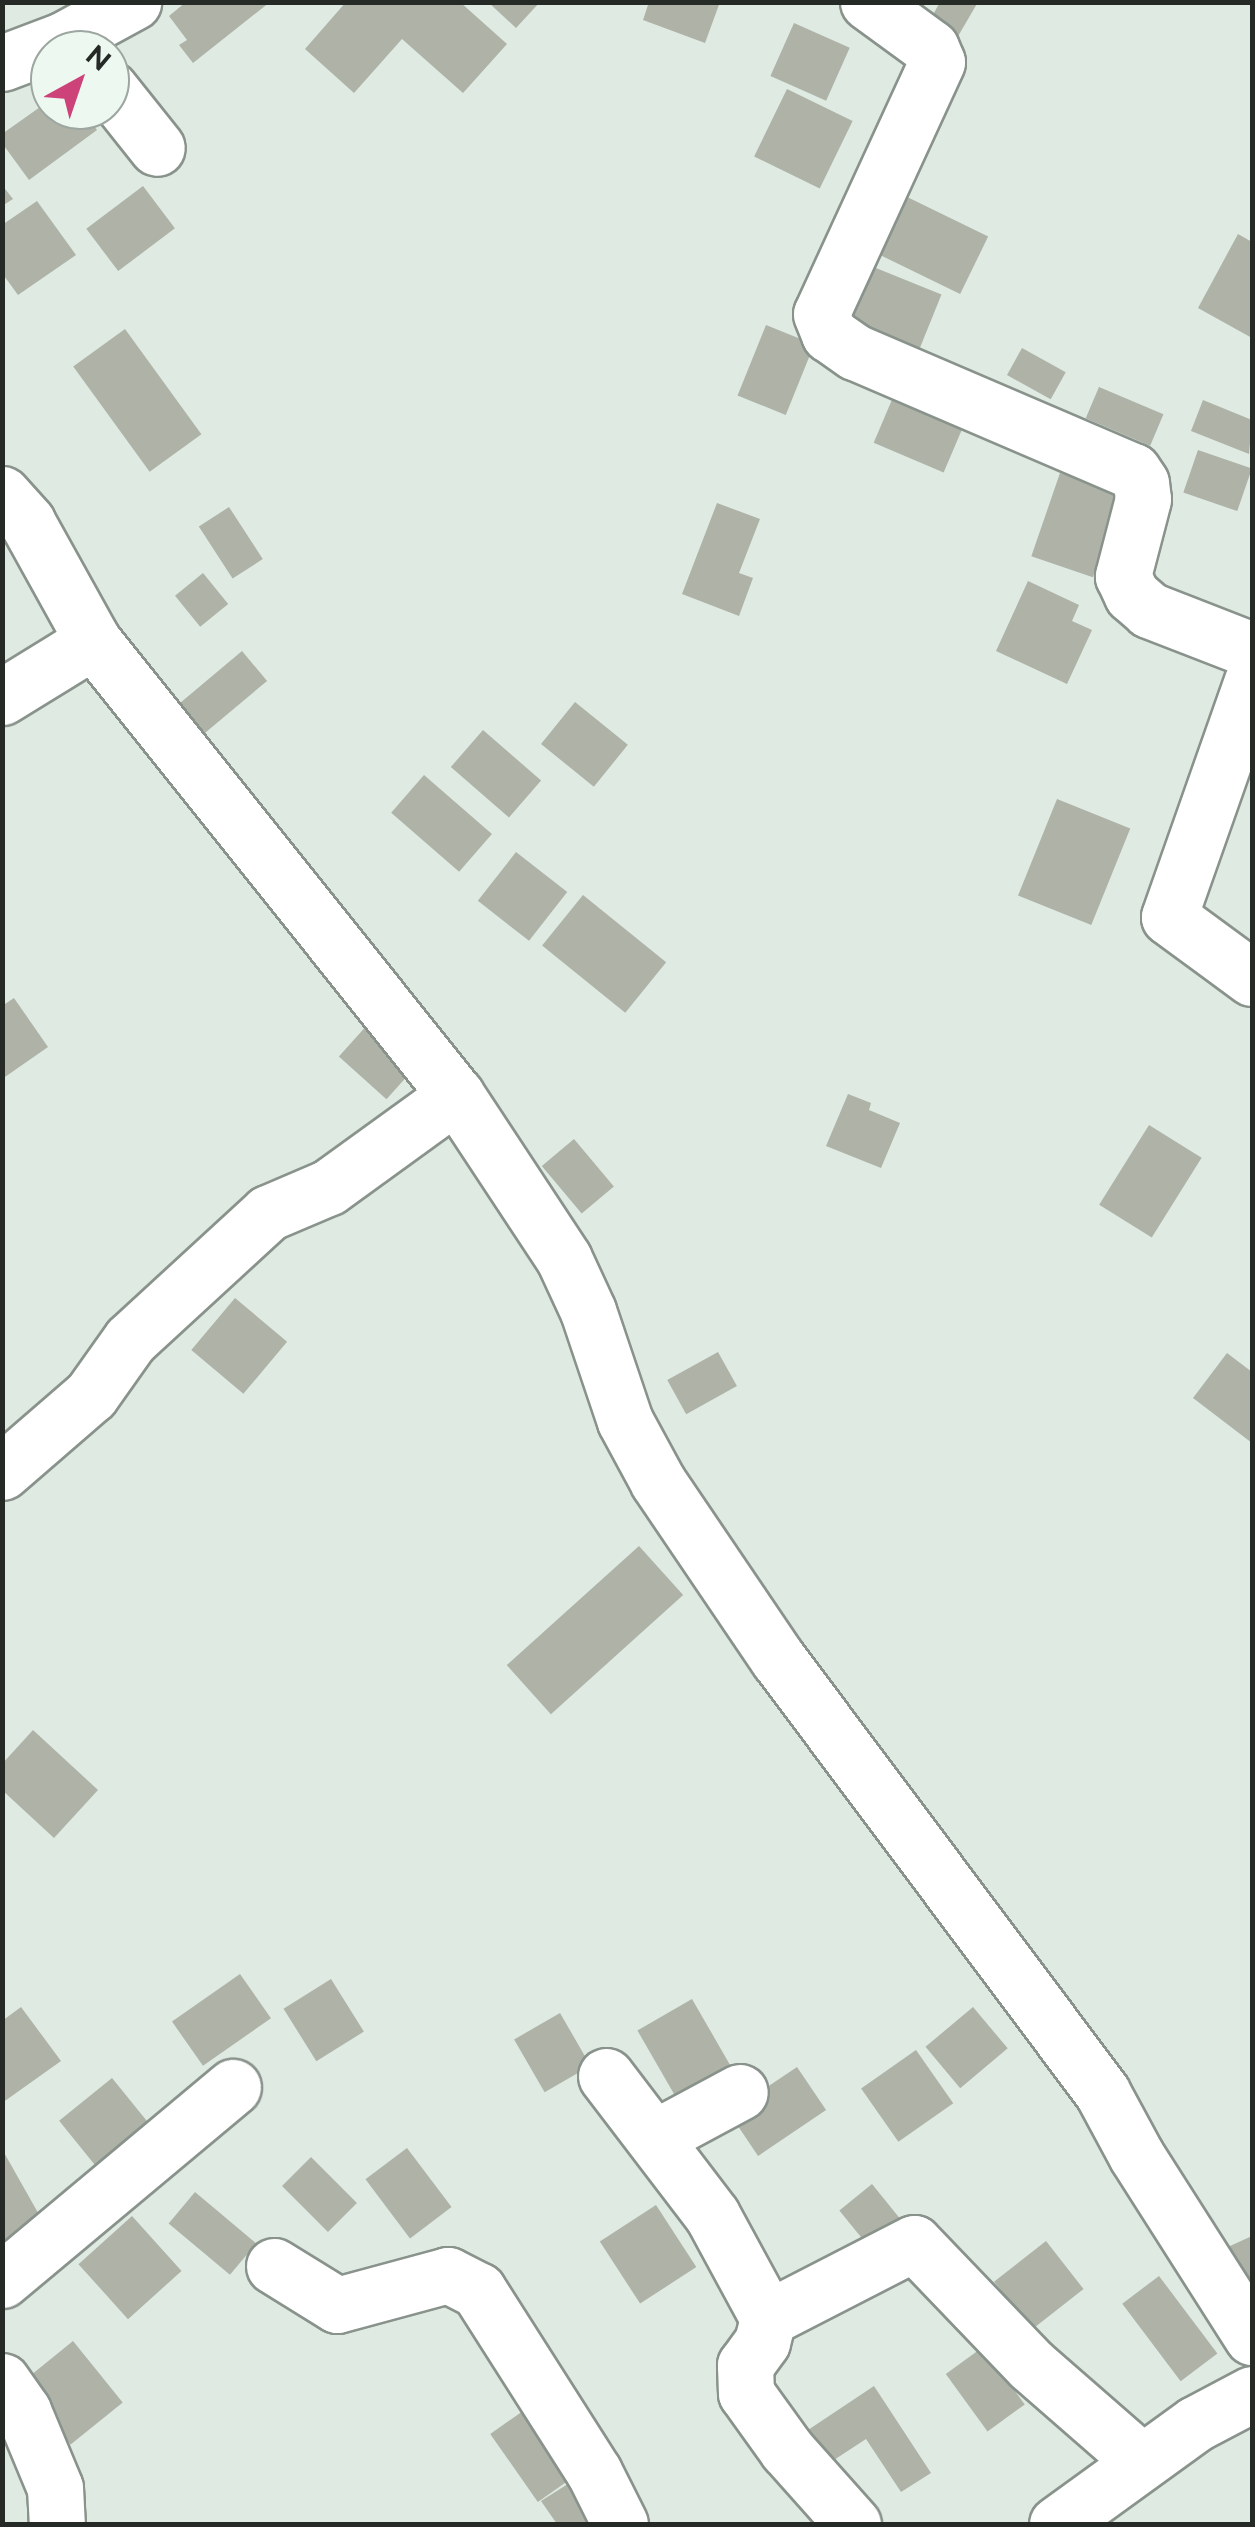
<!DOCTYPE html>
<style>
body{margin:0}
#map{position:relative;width:1255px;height:2527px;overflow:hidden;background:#dfeae2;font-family:Raleway,sans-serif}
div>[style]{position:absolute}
.building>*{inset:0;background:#aeb2a7;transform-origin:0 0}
.roads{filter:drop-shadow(2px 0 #89938c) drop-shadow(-2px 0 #89938c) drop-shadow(0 2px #89938c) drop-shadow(0 -2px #89938c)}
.minor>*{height:55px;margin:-27.5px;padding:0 27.5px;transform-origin:27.5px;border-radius:27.5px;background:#fff}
span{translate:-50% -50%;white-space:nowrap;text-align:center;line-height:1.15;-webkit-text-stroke:8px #ecf8f0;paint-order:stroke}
.frame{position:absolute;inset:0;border:5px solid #262a27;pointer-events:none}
.north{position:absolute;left:30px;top:30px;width:100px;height:100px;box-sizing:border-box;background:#ecf8f0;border:2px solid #9da6a0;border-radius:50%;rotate:40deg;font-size:28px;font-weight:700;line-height:40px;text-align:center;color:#262a27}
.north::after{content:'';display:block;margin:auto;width:35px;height:45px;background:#cd4278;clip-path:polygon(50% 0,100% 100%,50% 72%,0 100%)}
</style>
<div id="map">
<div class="building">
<i style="clip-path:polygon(186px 2px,270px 2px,193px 63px,179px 45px,187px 40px,169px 16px)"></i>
<i style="clip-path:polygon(346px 2px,460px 2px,507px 44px,463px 93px,402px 39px,354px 93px,305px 49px)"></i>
<i style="clip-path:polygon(488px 2px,540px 2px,516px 28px)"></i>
<i style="clip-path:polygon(649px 2px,720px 2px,705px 43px,643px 20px)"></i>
<i style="clip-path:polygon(940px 2px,978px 2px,957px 38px,929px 22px)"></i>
<i style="left:794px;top:23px;width:61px;height:58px;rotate:24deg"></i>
<i style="left:787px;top:89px;width:73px;height:75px;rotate:26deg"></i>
<i style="clip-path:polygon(50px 100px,50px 110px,82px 110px,97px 130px,29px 180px,2px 143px,2px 134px)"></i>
<i style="clip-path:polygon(2px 185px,13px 199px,2px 206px)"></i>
<i style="left:143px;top:186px;width:53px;height:71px;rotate:53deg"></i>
<i style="left:901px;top:194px;width:97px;height:64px;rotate:26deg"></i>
<i style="clip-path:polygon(37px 201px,76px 255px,18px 295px,2px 273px,2px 225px)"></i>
<i style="clip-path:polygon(1238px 234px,1252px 242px,1252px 338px,1198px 308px)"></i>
<i style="left:871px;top:266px;width:76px;height:66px;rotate:22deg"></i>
<i style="left:766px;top:325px;width:52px;height:76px;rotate:22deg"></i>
<i style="left:125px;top:329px;width:130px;height:64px;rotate:54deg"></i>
<i style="left:1022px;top:348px;width:50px;height:31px;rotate:29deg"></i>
<i style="left:1099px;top:387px;width:70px;height:34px;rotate:23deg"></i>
<i style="left:894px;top:395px;width:76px;height:52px;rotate:23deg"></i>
<i style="clip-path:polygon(1203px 400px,1252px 420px,1249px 454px,1191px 431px)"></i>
<i style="left:1198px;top:450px;width:57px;height:45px;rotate:19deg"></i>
<i style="left:1060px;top:473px;width:65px;height:88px;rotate:19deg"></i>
<i style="clip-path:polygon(717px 503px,760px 519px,739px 573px,753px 578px,739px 616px,682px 594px)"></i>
<i style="left:229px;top:507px;width:62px;height:36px;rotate:57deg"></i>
<i style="left:203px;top:573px;width:40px;height:36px;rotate:51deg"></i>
<i style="clip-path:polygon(1028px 581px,1079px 605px,1072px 621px,1092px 630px,1067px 684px,996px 651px)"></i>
<i style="left:242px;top:651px;width:39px;height:89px;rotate:50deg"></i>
<i style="left:575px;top:702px;width:68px;height:54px;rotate:39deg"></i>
<i style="left:483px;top:730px;width:77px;height:49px;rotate:41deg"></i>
<i style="left:424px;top:775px;width:90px;height:50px;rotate:41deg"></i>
<i style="left:1057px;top:799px;width:79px;height:104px;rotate:22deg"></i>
<i style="left:516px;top:852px;width:65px;height:62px;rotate:38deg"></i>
<i style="left:583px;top:895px;width:107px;height:65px;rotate:39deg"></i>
<i style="clip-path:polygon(14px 998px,48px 1047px,2px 1079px,2px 1006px)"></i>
<i style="left:369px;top:1023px;width:64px;height:45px;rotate:42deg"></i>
<i style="clip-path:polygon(848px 1094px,871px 1103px,869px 1110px,900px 1123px,881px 1168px,826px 1146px)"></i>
<i style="left:1149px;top:1125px;width:62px;height:94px;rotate:32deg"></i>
<i style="left:574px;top:1139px;width:62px;height:42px;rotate:50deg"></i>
<i style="left:235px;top:1298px;width:68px;height:68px;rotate:40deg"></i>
<i style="left:718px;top:1352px;width:39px;height:58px;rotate:61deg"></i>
<i style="clip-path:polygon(1227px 1353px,1252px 1372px,1252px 1443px,1193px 1398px)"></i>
<i style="left:639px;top:1546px;width:66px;height:178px;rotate:48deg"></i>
<i style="clip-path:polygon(33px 1730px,98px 1790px,54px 1838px,2px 1790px,2px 1764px)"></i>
<i style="left:240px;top:1974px;width:54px;height:83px;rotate:55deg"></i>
<i style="left:331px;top:1979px;width:62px;height:56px;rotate:58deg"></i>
<i style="left:692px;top:1999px;width:81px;height:63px;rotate:60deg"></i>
<i style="clip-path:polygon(21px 2007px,61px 2061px,2px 2103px,2px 2021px)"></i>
<i style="left:973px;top:2007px;width:54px;height:62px;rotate:50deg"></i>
<i style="left:560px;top:2013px;width:61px;height:53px;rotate:60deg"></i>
<i style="left:916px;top:2050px;width:65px;height:67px;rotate:55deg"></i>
<i style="left:797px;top:2067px;width:52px;height:82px;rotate:56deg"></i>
<i style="left:112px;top:2078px;width:78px;height:68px;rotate:51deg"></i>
<i style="left:407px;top:2148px;width:74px;height:52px;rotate:53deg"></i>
<i style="clip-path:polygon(2px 2149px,50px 2234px,2px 2260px)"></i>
<i style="left:311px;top:2157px;width:65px;height:41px;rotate:45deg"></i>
<i style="left:872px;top:2184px;width:53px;height:42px;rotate:51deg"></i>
<i style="left:195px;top:2192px;width:80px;height:41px;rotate:40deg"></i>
<i style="left:656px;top:2205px;width:74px;height:67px;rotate:57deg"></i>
<i style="left:132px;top:2216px;width:74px;height:72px;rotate:48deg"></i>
<i style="clip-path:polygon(1252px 2236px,1252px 2289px,1219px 2251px)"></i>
<i style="left:1046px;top:2241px;width:61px;height:66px;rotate:52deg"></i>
<i style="left:1159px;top:2276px;width:97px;height:46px;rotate:53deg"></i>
<i style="left:73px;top:2341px;width:79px;height:67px;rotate:51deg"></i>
<i style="left:983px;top:2347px;width:71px;height:46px;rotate:54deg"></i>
<i style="clip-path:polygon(874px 2386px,931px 2473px,901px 2492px,866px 2439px,814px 2473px,793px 2440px)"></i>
<i style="left:523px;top:2411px;width:83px;height:40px;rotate:55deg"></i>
<i style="clip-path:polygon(571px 2482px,600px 2524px,557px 2524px,541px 2501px)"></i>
</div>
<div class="roads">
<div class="minor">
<i style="left:868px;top:2px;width:78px;rotate:36.1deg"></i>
<i style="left:931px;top:48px;width:15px;rotate:67deg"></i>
<i style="left:937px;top:62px;width:277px;rotate:114.7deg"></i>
<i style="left:821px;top:314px;width:22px;rotate:68deg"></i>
<i style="left:829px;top:334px;width:32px;rotate:35deg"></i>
<i style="left:855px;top:352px;width:302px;rotate:23.2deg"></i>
<i style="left:1133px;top:471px;width:14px;rotate:56deg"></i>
<i style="left:1141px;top:483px;width:16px;rotate:83deg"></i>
<i style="left:1143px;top:499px;width:80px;rotate:104.6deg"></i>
<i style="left:1123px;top:576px;width:21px;rotate:65deg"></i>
<i style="left:1132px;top:595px;width:23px;rotate:41deg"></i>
<i style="left:1149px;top:610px;width:110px;rotate:21.2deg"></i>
<i style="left:2px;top:63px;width:65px;rotate:-20.7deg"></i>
<i style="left:63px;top:40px;width:80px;rotate:-28.5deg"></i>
<i style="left:110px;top:89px;width:75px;rotate:51.5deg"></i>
<i style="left:2px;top:494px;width:38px;rotate:48deg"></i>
<i style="left:27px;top:522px;width:136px;rotate:61deg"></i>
<i style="left:93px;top:641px;width:581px;rotate:51.36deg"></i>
<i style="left:456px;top:1095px;width:196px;rotate:56.6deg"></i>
<i style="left:564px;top:1259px;width:57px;rotate:65.2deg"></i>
<i style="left:588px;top:1311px;width:116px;rotate:71.4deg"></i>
<i style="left:625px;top:1421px;width:69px;rotate:61.6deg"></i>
<i style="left:658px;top:1482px;width:214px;rotate:55.9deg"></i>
<i style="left:778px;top:1659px;width:541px;rotate:53.19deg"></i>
<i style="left:1102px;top:2092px;width:72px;rotate:61.6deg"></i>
<i style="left:1136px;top:2155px;width:216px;rotate:57.5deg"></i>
<i style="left:1252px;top:681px;width:250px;rotate:109.4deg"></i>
<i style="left:1169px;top:917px;width:103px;rotate:36.3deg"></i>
<i style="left:2px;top:697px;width:107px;rotate:-31.6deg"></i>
<i style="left:2px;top:1472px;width:118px;rotate:-40.9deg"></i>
<i style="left:91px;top:1395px;width:67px;rotate:-54.7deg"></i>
<i style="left:130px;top:1340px;width:188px;rotate:-42.6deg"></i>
<i style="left:268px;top:1213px;width:66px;rotate:-23.1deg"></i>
<i style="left:329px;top:1187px;width:157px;rotate:-35.9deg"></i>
<i style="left:606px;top:2076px;width:175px;rotate:52.7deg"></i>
<i style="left:712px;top:2215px;width:117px;rotate:61.5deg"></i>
<i style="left:768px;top:2318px;width:25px;rotate:104deg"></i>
<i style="left:762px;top:2342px;width:29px;rotate:126deg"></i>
<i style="left:745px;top:2365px;width:28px;rotate:88deg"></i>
<i style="left:746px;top:2393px;width:70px;rotate:54.3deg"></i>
<i style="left:787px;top:2450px;width:99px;rotate:48.3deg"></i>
<i style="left:656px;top:2137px;width:95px;rotate:-28.2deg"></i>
<i style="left:274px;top:2266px;width:74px;rotate:31.8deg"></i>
<i style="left:337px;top:2305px;width:115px;rotate:-15.1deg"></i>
<i style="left:448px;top:2275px;width:34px;rotate:27deg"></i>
<i style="left:478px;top:2290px;width:216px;rotate:57.5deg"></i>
<i style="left:594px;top:2472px;width:58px;rotate:63.4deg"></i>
<i style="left:2px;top:2280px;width:301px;rotate:-39.9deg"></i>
<i style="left:768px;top:2318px;width:164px;rotate:-27.2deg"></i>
<i style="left:914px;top:2243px;width:169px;rotate:46.2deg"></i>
<i style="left:1031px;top:2365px;width:146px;rotate:41.1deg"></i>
<i style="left:2px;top:2381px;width:37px;rotate:55deg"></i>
<i style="left:23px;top:2411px;width:83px;rotate:67.4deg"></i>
<i style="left:55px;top:2488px;width:36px;rotate:87deg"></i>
<i style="left:1057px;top:2524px;width:170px;rotate:-35.9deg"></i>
<i style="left:1195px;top:2424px;width:64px;rotate:-27.8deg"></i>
</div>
</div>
<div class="frame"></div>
<div class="north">N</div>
</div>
